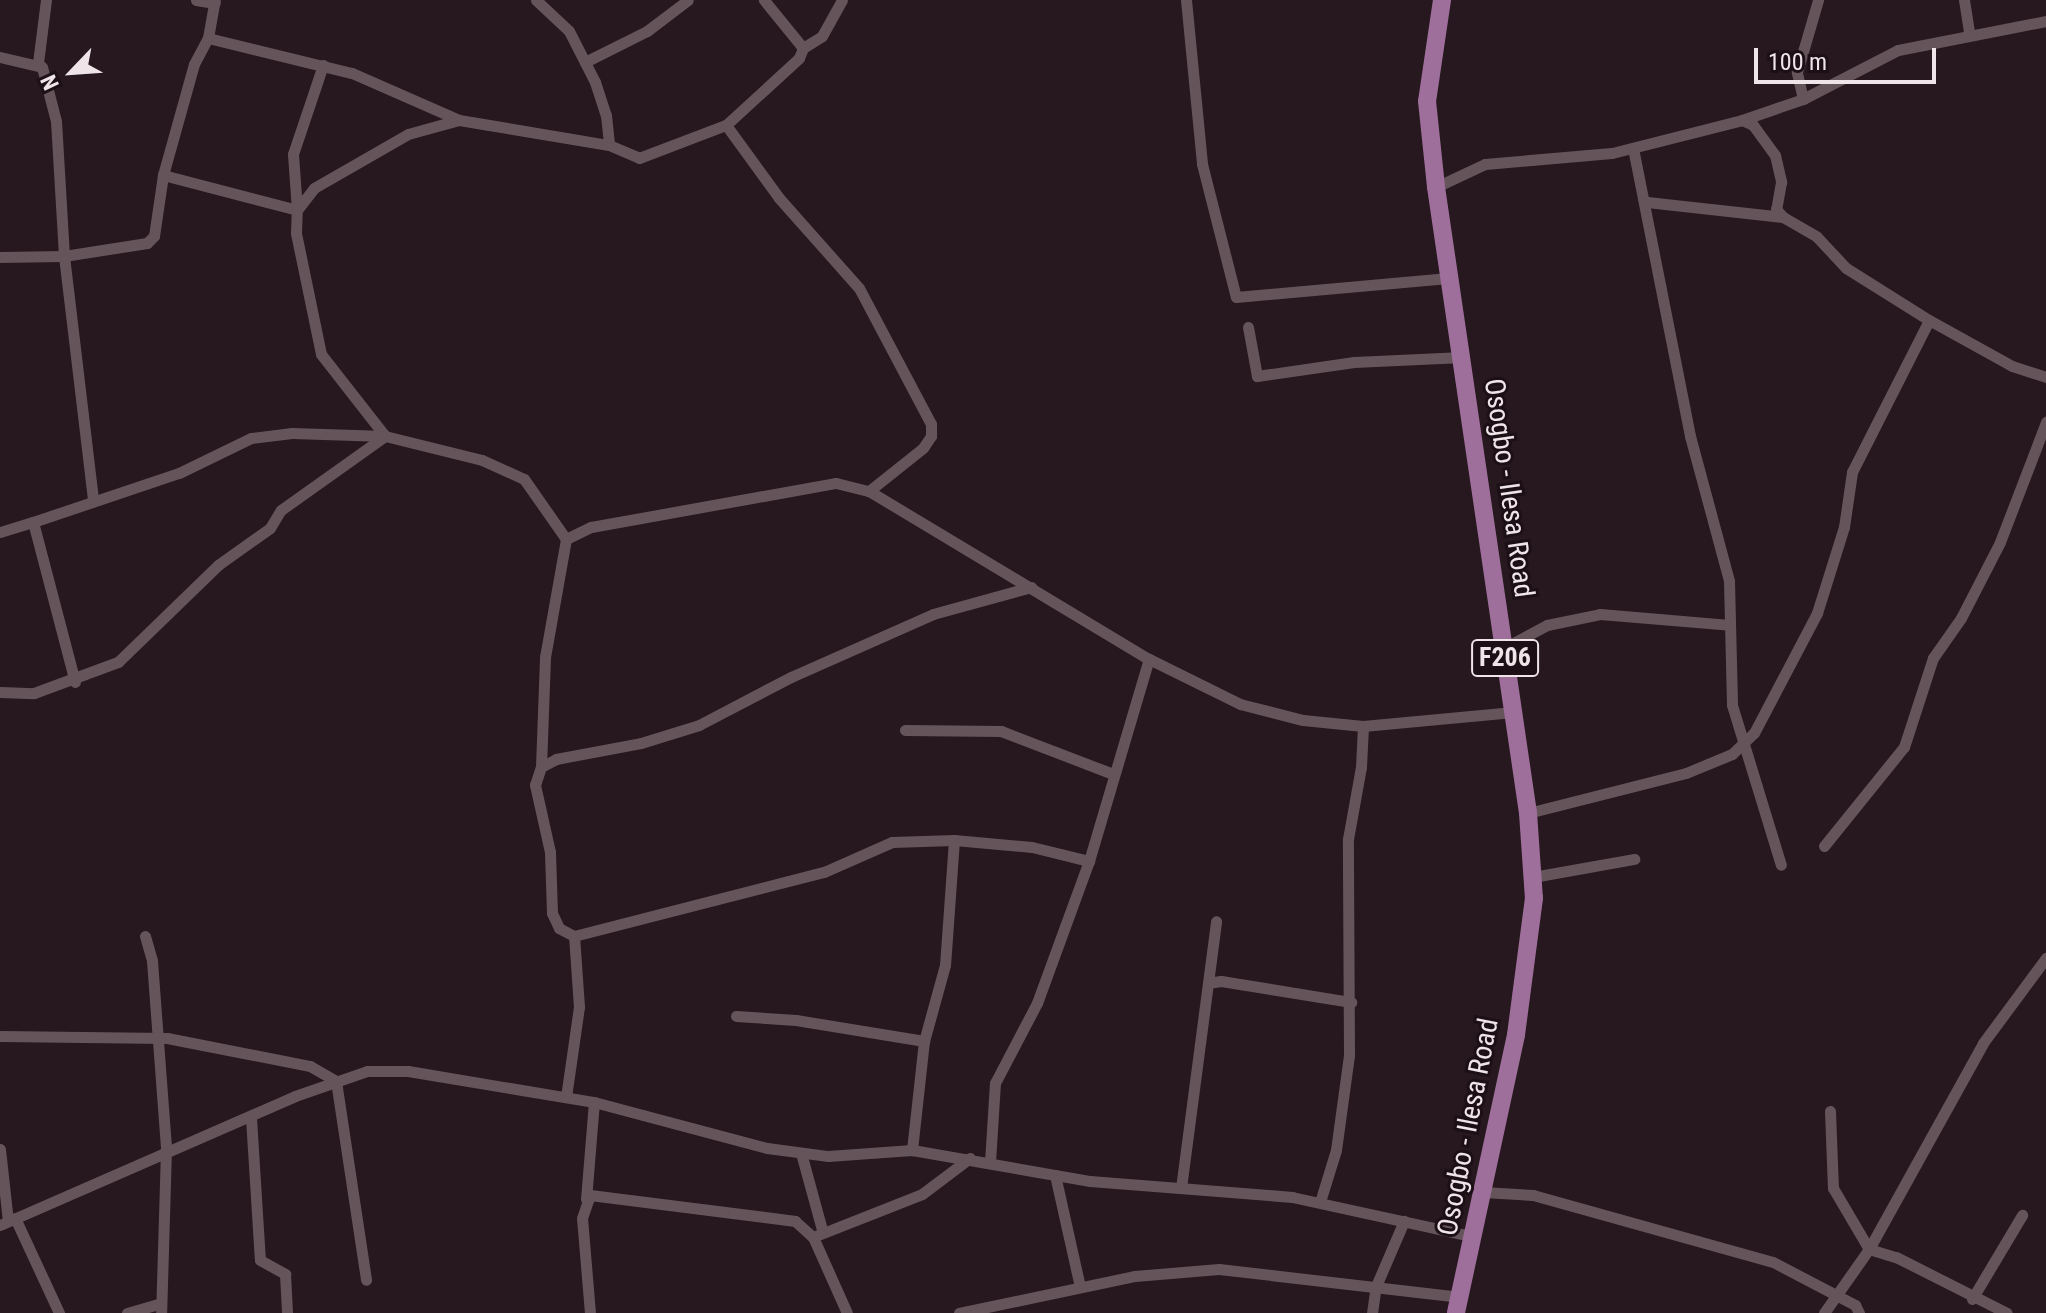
<!DOCTYPE html>
<style>
body{margin:0}
#map{position:relative;width:2046px;height:1313px;overflow:hidden;background:#26181e;font-family:"Roboto Condensed",sans-serif}
div>[style]{position:absolute}
.street>*{height:11px;margin:-5.5px;padding:0 5.5px;transform-origin:5.5px;border-radius:5.5px;background:#65555b}
.primary>*{height:18px;margin:-9px;padding:0 9px;transform-origin:9px;border-radius:9px;background:#9f6f9b}
span{translate:-50% -50%;white-space:nowrap;text-align:center;line-height:1.15;-webkit-text-stroke:6px #1c0f15;paint-order:stroke}
.shield-label span{padding:2px 6px;background:#1c0f15;border:2px solid;border-radius:6px;-webkit-text-stroke-width:0}
.shield-label{font-size:26px;color:#efe5e9;font-weight:700}
.street-label{font-size:28px;color:#efe5e9}
.north{position:absolute;left:32px;top:32px;width:80px;height:80px;-webkit-text-stroke:6px #1c0f15;paint-order:stroke;rotate:245deg;font-size:22px;font-weight:700;line-height:32px;text-align:center;color:#efe5e9}
.north::after{content:'';display:block;margin:auto;width:28px;height:36px;background:#efe5e9;clip-path:polygon(50% 0,100% 100%,50% 72%,0 100%)}
.scale{position:absolute;left:1754px;top:48px;width:182px;height:36px;box-sizing:border-box;border:4px solid #efe5e9;border-top:0;padding-left:10px;font-size:24px;line-height:28px;white-space:nowrap;color:#efe5e9;-webkit-text-stroke:6px #1c0f15;paint-order:stroke}
</style>
<div id="map">
<div class="street">
<i style="left:196px;top:0;width:19px;rotate:9deg"></i>
<i style="left:536px;top:0;width:45px;rotate:43.2deg"></i>
<i style="left:569px;top:31px;width:57px;rotate:63deg"></i>
<i style="left:595px;top:82px;width:35px;rotate:72deg"></i>
<i style="left:606px;top:115px;width:30px;rotate:84deg"></i>
<i style="left:1186px;top:0;width:165px;rotate:84.4deg"></i>
<i style="left:1202px;top:164px;width:137px;rotate:75.7deg"></i>
<i style="left:1236px;top:297px;width:216px;rotate:-5.1deg"></i>
<i style="left:1964px;top:0;width:33px;rotate:81deg"></i>
<i style="left:208px;top:38px;width:39px;rotate:-80deg"></i>
<i style="left:803px;top:48px;width:22px;rotate:-32deg"></i>
<i style="left:822px;top:36px;width:41px;rotate:-60.9deg"></i>
<i style="left:0;top:57px;width:43px;rotate:13.4deg"></i>
<i style="left:42px;top:67px;width:56px;rotate:75.5deg"></i>
<i style="left:56px;top:121px;width:135px;rotate:86.6deg"></i>
<i style="left:64px;top:256px;width:247px;rotate:83.2deg"></i>
<i style="left:585px;top:62px;width:69px;rotate:-26.6deg"></i>
<i style="left:647px;top:31px;width:51px;rotate:-37.1deg"></i>
<i style="left:38px;top:63px;width:64px;rotate:-82.8deg"></i>
<i style="left:1803px;top:99px;width:28px;rotate:-103deg"></i>
<i style="left:1797px;top:72px;width:75px;rotate:-73.7deg"></i>
<i style="left:1742px;top:120px;width:12px;rotate:24deg"></i>
<i style="left:1753px;top:125px;width:37px;rotate:54deg"></i>
<i style="left:1775px;top:155px;width:28px;rotate:77deg"></i>
<i style="left:1781px;top:182px;width:27px;rotate:100deg"></i>
<i style="left:1776px;top:209px;width:11px;rotate:49deg"></i>
<i style="left:1783px;top:217px;width:39px;rotate:30deg"></i>
<i style="left:1817px;top:237px;width:42px;rotate:46.9deg"></i>
<i style="left:1846px;top:268px;width:98px;rotate:32.1deg"></i>
<i style="left:1929px;top:320px;width:95px;rotate:29deg"></i>
<i style="left:2012px;top:366px;width:36px;rotate:18deg"></i>
<i style="left:726px;top:125px;width:90px;rotate:54deg"></i>
<i style="left:779px;top:198px;width:120px;rotate:48.4deg"></i>
<i style="left:859px;top:288px;width:154px;rotate:62.1deg"></i>
<i style="left:931px;top:424px;width:12px;rotate:90deg"></i>
<i style="left:931px;top:436px;width:14px;rotate:124deg"></i>
<i style="left:923px;top:448px;width:69px;rotate:141.5deg"></i>
<i style="left:1633px;top:148px;width:294px;rotate:78.8deg"></i>
<i style="left:1690px;top:436px;width:150px;rotate:74.9deg"></i>
<i style="left:1729px;top:581px;width:124px;rotate:88.6deg"></i>
<i style="left:1732px;top:705px;width:167px;rotate:73deg"></i>
<i style="left:163px;top:175px;width:138px;rotate:14.6deg"></i>
<i style="left:297px;top:210px;width:56px;rotate:-94.1deg"></i>
<i style="left:293px;top:154px;width:94px;rotate:-71.4deg"></i>
<i style="left:1436px;top:187px;width:54px;rotate:-25.1deg"></i>
<i style="left:1485px;top:164px;width:127px;rotate:-5deg"></i>
<i style="left:1612px;top:153px;width:134px;rotate:-14.2deg"></i>
<i style="left:1742px;top:120px;width:65px;rotate:-19deg"></i>
<i style="left:1803px;top:99px;width:107px;rotate:-27.3deg"></i>
<i style="left:1898px;top:50px;width:151px;rotate:-11.1deg"></i>
<i style="left:1647px;top:202px;width:137px;rotate:6.3deg"></i>
<i style="left:0;top:257px;width:64px;rotate:-0.9deg"></i>
<i style="left:64px;top:256px;width:84px;rotate:-8.9deg"></i>
<i style="left:147px;top:243px;width:10px;rotate:-45deg"></i>
<i style="left:154px;top:236px;width:62px;rotate:-81.6deg"></i>
<i style="left:163px;top:175px;width:115px;rotate:-74.4deg"></i>
<i style="left:194px;top:64px;width:30px;rotate:-62deg"></i>
<i style="left:208px;top:38px;width:148px;rotate:13.7deg"></i>
<i style="left:352px;top:73px;width:117px;rotate:23.7deg"></i>
<i style="left:1248px;top:327px;width:50px;rotate:79.6deg"></i>
<i style="left:1257px;top:376px;width:98px;rotate:-8.2deg"></i>
<i style="left:1354px;top:362px;width:109px;rotate:-2.6deg"></i>
<i style="left:0;top:532px;width:34px;rotate:-17deg"></i>
<i style="left:1504px;top:648px;width:49px;rotate:-28.1deg"></i>
<i style="left:1547px;top:625px;width:54px;rotate:-11.7deg"></i>
<i style="left:1600px;top:614px;width:130px;rotate:4.8deg"></i>
<i style="left:75px;top:682px;width:165px;rotate:-104.7deg"></i>
<i style="left:33px;top:522px;width:154px;rotate:-18.6deg"></i>
<i style="left:179px;top:473px;width:80px;rotate:-25.9deg"></i>
<i style="left:251px;top:438px;width:41px;rotate:-7deg"></i>
<i style="left:292px;top:433px;width:93px;rotate:1.8deg"></i>
<i style="left:385px;top:436px;width:100px;rotate:13.9deg"></i>
<i style="left:482px;top:460px;width:46px;rotate:24.3deg"></i>
<i style="left:524px;top:479px;width:73px;rotate:55deg"></i>
<i style="left:0;top:692px;width:34px;rotate:2deg"></i>
<i style="left:34px;top:693px;width:90px;rotate:-20.3deg"></i>
<i style="left:118px;top:662px;width:139px;rotate:-44.1deg"></i>
<i style="left:218px;top:565px;width:64px;rotate:-35.4deg"></i>
<i style="left:270px;top:528px;width:21px;rotate:-59deg"></i>
<i style="left:281px;top:510px;width:128px;rotate:-35.4deg"></i>
<i style="left:385px;top:436px;width:104px;rotate:-128deg"></i>
<i style="left:321px;top:354px;width:124px;rotate:-101.7deg"></i>
<i style="left:296px;top:233px;width:23px;rotate:-88deg"></i>
<i style="left:297px;top:210px;width:28px;rotate:-52deg"></i>
<i style="left:314px;top:188px;width:108px;rotate:-29.9deg"></i>
<i style="left:408px;top:134px;width:53px;rotate:-15.4deg"></i>
<i style="left:459px;top:120px;width:152px;rotate:9.5deg"></i>
<i style="left:609px;top:145px;width:33px;rotate:23deg"></i>
<i style="left:639px;top:158px;width:93px;rotate:-20.8deg"></i>
<i style="left:726px;top:125px;width:99px;rotate:-42.5deg"></i>
<i style="left:799px;top:58px;width:11px;rotate:-68deg"></i>
<i style="left:803px;top:48px;width:62px;rotate:-129.1deg"></i>
<i style="left:905px;top:730px;width:96px;rotate:0.6deg"></i>
<i style="left:1001px;top:731px;width:120px;rotate:21deg"></i>
<i style="left:541px;top:767px;width:110px;rotate:-87.9deg"></i>
<i style="left:545px;top:657px;width:120px;rotate:-79.9deg"></i>
<i style="left:566px;top:539px;width:28px;rotate:-26deg"></i>
<i style="left:591px;top:527px;width:249px;rotate:-10.2deg"></i>
<i style="left:836px;top:483px;width:34px;rotate:14deg"></i>
<i style="left:869px;top:491px;width:327px;rotate:31deg"></i>
<i style="left:1149px;top:659px;width:102px;rotate:26.3deg"></i>
<i style="left:1240px;top:704px;width:65px;rotate:14.3deg"></i>
<i style="left:1303px;top:720px;width:60px;rotate:5.7deg"></i>
<i style="left:1363px;top:726px;width:151px;rotate:-5.3deg"></i>
<i style="left:1528px;top:813px;width:163px;rotate:-14.2deg"></i>
<i style="left:1686px;top:773px;width:50px;rotate:-22.4deg"></i>
<i style="left:1732px;top:754px;width:30px;rotate:-44deg"></i>
<i style="left:1754px;top:733px;width:136px;rotate:-62.3deg"></i>
<i style="left:1817px;top:613px;width:90px;rotate:-72.6deg"></i>
<i style="left:1844px;top:527px;width:56px;rotate:-81.7deg"></i>
<i style="left:1852px;top:472px;width:170px;rotate:-63.1deg"></i>
<i style="left:954px;top:840px;width:78px;rotate:5.1deg"></i>
<i style="left:1032px;top:847px;width:59px;rotate:13.8deg"></i>
<i style="left:1824px;top:846px;width:127px;rotate:-51.1deg"></i>
<i style="left:1904px;top:747px;width:94px;rotate:-72deg"></i>
<i style="left:1933px;top:658px;width:49px;rotate:-55deg"></i>
<i style="left:1961px;top:618px;width:85px;rotate:-62.8deg"></i>
<i style="left:2000px;top:542px;width:129px;rotate:-69deg"></i>
<i style="left:1533px;top:877px;width:103px;rotate:-10.1deg"></i>
<i style="left:145px;top:936px;width:26px;rotate:74deg"></i>
<i style="left:152px;top:961px;width:189px;rotate:85.7deg"></i>
<i style="left:166px;top:1149px;width:164px;rotate:91.7deg"></i>
<i style="left:574px;top:936px;width:258px;rotate:-14.4deg"></i>
<i style="left:824px;top:872px;width:74px;rotate:-23.8deg"></i>
<i style="left:892px;top:842px;width:62px;rotate:-1.8deg"></i>
<i style="left:954px;top:840px;width:125px;rotate:94.1deg"></i>
<i style="left:945px;top:965px;width:79px;rotate:105.4deg"></i>
<i style="left:924px;top:1041px;width:110px;rotate:96.3deg"></i>
<i style="left:1208px;top:983px;width:13px;rotate:-9deg"></i>
<i style="left:1221px;top:981px;width:132px;rotate:9.2deg"></i>
<i style="left:736px;top:1016px;width:60px;rotate:3.8deg"></i>
<i style="left:796px;top:1020px;width:130px;rotate:9.3deg"></i>
<i style="left:0;top:1036px;width:167px;rotate:0.7deg"></i>
<i style="left:167px;top:1038px;width:146px;rotate:11.1deg"></i>
<i style="left:310px;top:1066px;width:30px;rotate:30deg"></i>
<i style="left:336px;top:1081px;width:201px;rotate:81.4deg"></i>
<i style="left:566px;top:1097px;width:91px;rotate:-81.8deg"></i>
<i style="left:579px;top:1007px;width:71px;rotate:-94deg"></i>
<i style="left:574px;top:936px;width:17px;rotate:-152deg"></i>
<i style="left:559px;top:928px;width:17px;rotate:-115deg"></i>
<i style="left:552px;top:913px;width:61px;rotate:-91.9deg"></i>
<i style="left:550px;top:852px;width:69px;rotate:-102.6deg"></i>
<i style="left:535px;top:785px;width:19px;rotate:-72deg"></i>
<i style="left:541px;top:767px;width:17px;rotate:-28deg"></i>
<i style="left:556px;top:759px;width:86px;rotate:-10.7deg"></i>
<i style="left:641px;top:743px;width:61px;rotate:-17.2deg"></i>
<i style="left:699px;top:725px;width:104px;rotate:-27.6deg"></i>
<i style="left:791px;top:677px;width:155px;rotate:-23.9deg"></i>
<i style="left:933px;top:614px;width:102px;rotate:-15.4deg"></i>
<i style="left:1830px;top:1111px;width:77px;rotate:87.8deg"></i>
<i style="left:1833px;top:1188px;width:71px;rotate:59.5deg"></i>
<i style="left:1869px;top:1249px;width:28px;rotate:17deg"></i>
<i style="left:1896px;top:1257px;width:124px;rotate:26.8deg"></i>
<i style="left:251px;top:1118px;width:142px;rotate:86.4deg"></i>
<i style="left:260px;top:1260px;width:29px;rotate:29deg"></i>
<i style="left:285px;top:1274px;width:39px;rotate:87deg"></i>
<i style="left:0;top:1149px;width:72px;rotate:83.7deg"></i>
<i style="left:801px;top:1153px;width:80px;rotate:74.7deg"></i>
<i style="left:990px;top:1162px;width:79px;rotate:-86.4deg"></i>
<i style="left:995px;top:1083px;width:90px;rotate:-62.3deg"></i>
<i style="left:1037px;top:1003px;width:151px;rotate:-69.9deg"></i>
<i style="left:1089px;top:861px;width:211px;rotate:-73.5deg"></i>
<i style="left:1055px;top:1175px;width:115px;rotate:77.4deg"></i>
<i style="left:1181px;top:1188px;width:269px;rotate:-82.5deg"></i>
<i style="left:1483px;top:1192px;width:50px;rotate:3.4deg"></i>
<i style="left:1533px;top:1195px;width:249px;rotate:15.6deg"></i>
<i style="left:1773px;top:1262px;width:93px;rotate:27.7deg"></i>
<i style="left:1855px;top:1305px;width:9px;rotate:63deg"></i>
<i style="left:586px;top:1199px;width:97px;rotate:-85.3deg"></i>
<i style="left:1320px;top:1202px;width:54px;rotate:-72.9deg"></i>
<i style="left:1336px;top:1150px;width:96px;rotate:-82.2deg"></i>
<i style="left:1349px;top:1055px;width:216px;rotate:-90.3deg"></i>
<i style="left:1348px;top:839px;width:73px;rotate:-79.8deg"></i>
<i style="left:1361px;top:767px;width:41px;rotate:-87.2deg"></i>
<i style="left:15px;top:1218px;width:105px;rotate:65.1deg"></i>
<i style="left:0;top:1225px;width:322px;rotate:-23.6deg"></i>
<i style="left:295px;top:1096px;width:76px;rotate:-19.1deg"></i>
<i style="left:367px;top:1071px;width:41px"></i>
<i style="left:408px;top:1071px;width:189px;rotate:9.5deg"></i>
<i style="left:594px;top:1102px;width:179px;rotate:14.9deg"></i>
<i style="left:767px;top:1148px;width:62px;rotate:7.5deg"></i>
<i style="left:828px;top:1156px;width:84px;rotate:-4.1deg"></i>
<i style="left:912px;top:1150px;width:181px;rotate:9.9deg"></i>
<i style="left:1090px;top:1181px;width:203px;rotate:4.5deg"></i>
<i style="left:1292px;top:1197px;width:187px;rotate:12.3deg"></i>
<i style="left:813px;top:1237px;width:117px;rotate:-21.5deg"></i>
<i style="left:922px;top:1194px;width:60px;rotate:-36.9deg"></i>
<i style="left:1972px;top:1299px;width:98px;rotate:-59.2deg"></i>
<i style="left:127px;top:1313px;width:35px;rotate:-16deg"></i>
<i style="left:590px;top:1313px;width:95px;rotate:-94.8deg"></i>
<i style="left:582px;top:1218px;width:24px;rotate:-71deg"></i>
<i style="left:590px;top:1195px;width:207px;rotate:7.2deg"></i>
<i style="left:795px;top:1221px;width:24px;rotate:42deg"></i>
<i style="left:813px;top:1237px;width:83px;rotate:65.9deg"></i>
<i style="left:959px;top:1313px;width:180px;rotate:-11.9deg"></i>
<i style="left:1135px;top:1276px;width:84px;rotate:-4.8deg"></i>
<i style="left:1219px;top:1269px;width:243px;rotate:6.6deg"></i>
<i style="left:1372px;top:1313px;width:27px;rotate:-82deg"></i>
<i style="left:1376px;top:1286px;width:71px;rotate:-66.7deg"></i>
<i style="left:1824px;top:1313px;width:78px;rotate:-54.9deg"></i>
<i style="left:1869px;top:1249px;width:235px;rotate:-61deg"></i>
<i style="left:1983px;top:1043px;width:106px;rotate:-53.5deg"></i>
</div>
<div class="primary">
<i style="left:1442px;top:0;width:102px;rotate:98.4deg"></i>
<i style="left:1427px;top:101px;width:86px;rotate:84deg"></i>
<i style="left:1436px;top:187px;width:633px;rotate:81.64deg"></i>
<i style="left:1528px;top:813px;width:85px;rotate:86deg"></i>
<i style="left:1534px;top:898px;width:138px;rotate:97.5deg"></i>
<i style="left:1516px;top:1035px;width:284px;rotate:102.2deg"></i>
</div>
<div class="shield-label">
<span style="left:1505px;top:658px">F206</span>
</div>
<div class="street-label">
<span style="left:1509px;top:488px;rotate:82deg">Osogbo - Ilesa Road</span>
<span style="left:1468px;top:1127px;rotate:-79deg">Osogbo - Ilesa Road</span>
</div>
<div class="north">N</div>
<div class="scale">100 m</div>
</div>
